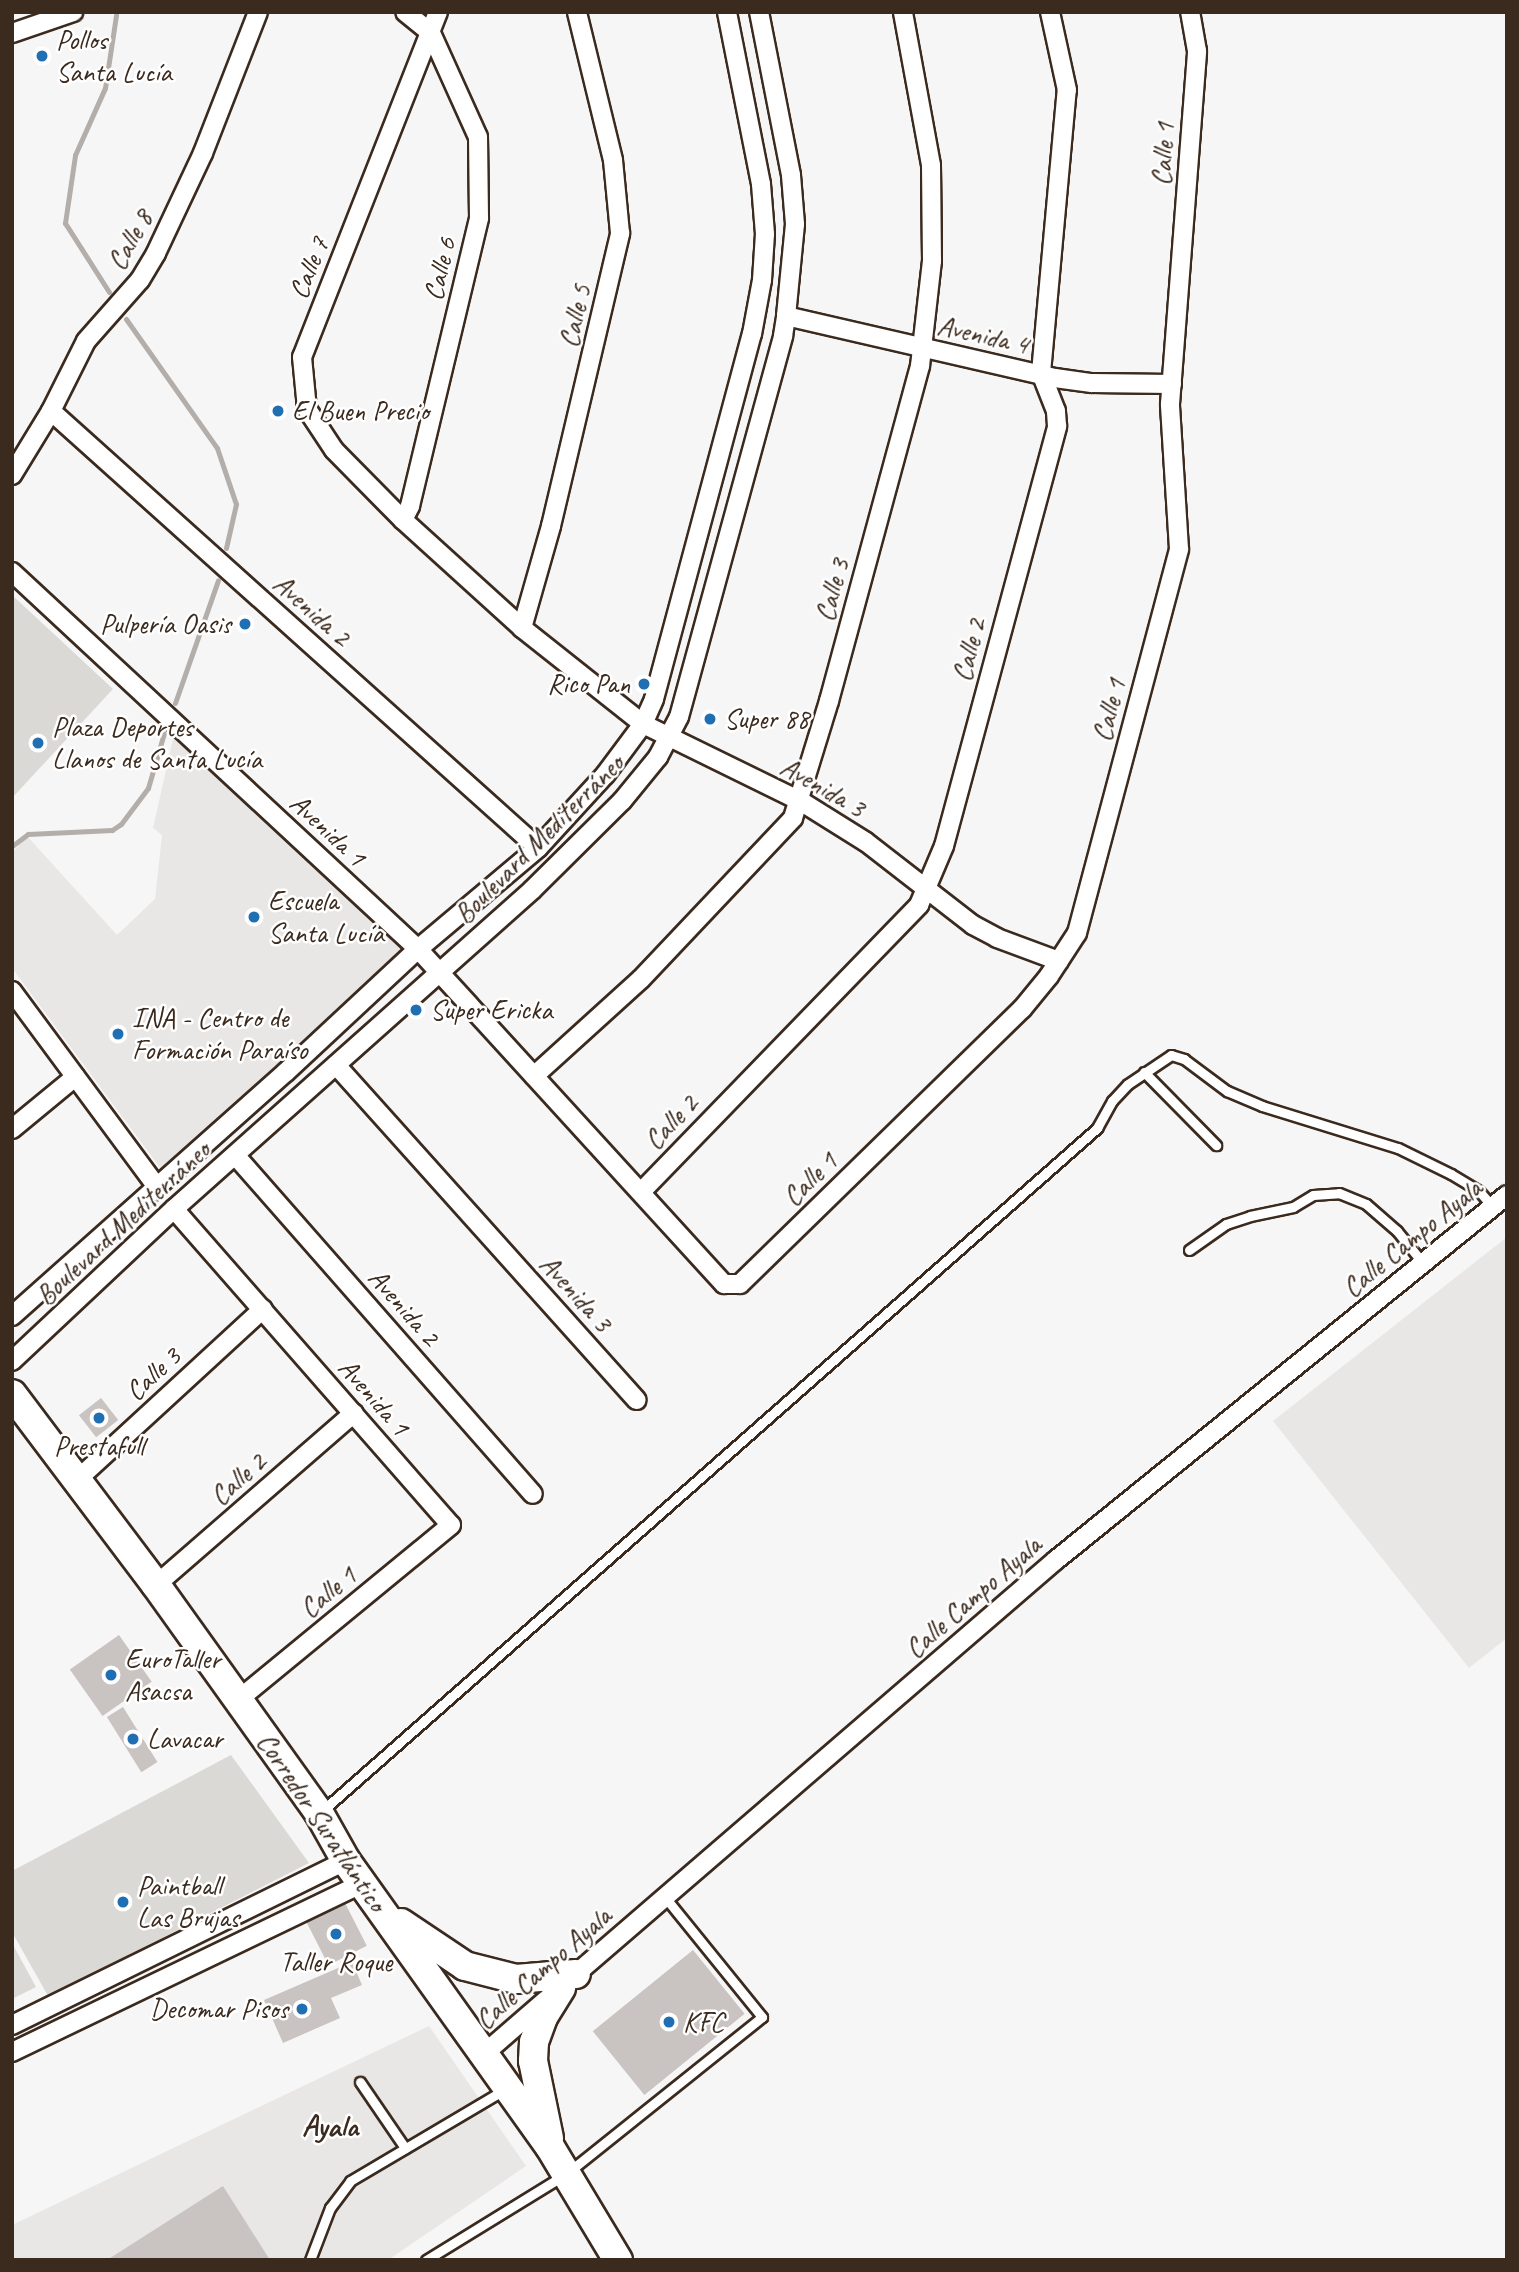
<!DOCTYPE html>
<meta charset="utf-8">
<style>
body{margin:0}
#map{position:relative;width:1519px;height:2272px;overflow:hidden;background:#f7f6f6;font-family:Caveat,sans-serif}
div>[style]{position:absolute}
.built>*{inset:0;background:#e9e7e6}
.green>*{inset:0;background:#dbd9d6}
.stream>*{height:5px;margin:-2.5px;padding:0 2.5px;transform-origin:2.5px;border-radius:2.5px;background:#b4aeaa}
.building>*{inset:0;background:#c9c3c1;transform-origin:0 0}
.roads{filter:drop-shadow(2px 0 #3b2a1e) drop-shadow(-2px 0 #3b2a1e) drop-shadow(0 2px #3b2a1e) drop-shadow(0 -2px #3b2a1e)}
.lane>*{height:9px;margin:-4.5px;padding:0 4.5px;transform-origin:4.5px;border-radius:4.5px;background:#fff}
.street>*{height:18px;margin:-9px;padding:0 9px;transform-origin:9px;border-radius:9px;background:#fff}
.primary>*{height:28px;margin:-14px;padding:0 14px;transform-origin:14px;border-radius:14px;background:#fff}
.dots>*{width:19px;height:19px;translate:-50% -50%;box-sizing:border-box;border:4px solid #fff;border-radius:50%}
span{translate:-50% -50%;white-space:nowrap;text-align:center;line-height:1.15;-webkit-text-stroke:5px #fff;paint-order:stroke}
.poi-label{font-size:28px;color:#3b2a1e}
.left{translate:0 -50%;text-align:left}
.right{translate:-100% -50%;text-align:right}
.street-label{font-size:28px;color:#3b2a1e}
.neighbourhood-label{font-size:30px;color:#3b2a1e;font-weight:700}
.frame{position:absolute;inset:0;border:14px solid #3b2a1e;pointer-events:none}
</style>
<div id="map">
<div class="built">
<i style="clip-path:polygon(174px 734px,405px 948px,161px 1169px,12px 968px,12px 853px,27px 836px,117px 935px,155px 899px,162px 835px,153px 828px)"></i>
<i style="clip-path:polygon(1507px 1237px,1507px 1638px,1469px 1668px,1273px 1421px)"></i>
<i style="clip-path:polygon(429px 2026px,526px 2166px,388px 2260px,12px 2260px,12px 2225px)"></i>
</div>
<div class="green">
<i style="clip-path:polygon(12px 595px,113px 689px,12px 798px)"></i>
<i style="clip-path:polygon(231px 1755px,309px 1863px,48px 1996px,12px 1932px,12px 1871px)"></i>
<i style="clip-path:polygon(12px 1943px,36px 1987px,12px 1999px)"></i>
</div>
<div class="stream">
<i style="left:109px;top:292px;width:82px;rotate:-122.5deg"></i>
<i style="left:65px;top:223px;width:69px;rotate:-81.6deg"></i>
<i style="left:75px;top:155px;width:73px;rotate:-65.9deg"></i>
<i style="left:105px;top:88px;width:74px;rotate:-81.4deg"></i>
<i style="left:126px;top:319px;width:158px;rotate:54.8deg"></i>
<i style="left:217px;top:448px;width:59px;rotate:71.3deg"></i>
<i style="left:236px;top:504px;width:45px;rotate:102.8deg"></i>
<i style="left:175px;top:703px;width:130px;rotate:-70.7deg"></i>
<i style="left:12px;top:846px;width:20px;rotate:-37deg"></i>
<i style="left:28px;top:834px;width:84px;rotate:-2.7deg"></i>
<i style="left:112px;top:830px;width:11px;rotate:-34deg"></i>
<i style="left:121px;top:824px;width:45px;rotate:-53.1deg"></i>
<i style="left:148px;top:788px;width:57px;rotate:-73.8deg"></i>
</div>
<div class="building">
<i style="left:101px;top:1398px;width:28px;height:28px;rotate:52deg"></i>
<i style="left:119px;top:1635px;width:57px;height:60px;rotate:55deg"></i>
<i style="left:123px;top:1707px;width:65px;height:19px;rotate:58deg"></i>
<i style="left:345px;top:1903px;width:48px;height:43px;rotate:63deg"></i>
<i style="left:693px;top:1950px;width:82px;height:129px;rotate:51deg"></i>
<i style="clip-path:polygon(352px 1962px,362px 1985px,331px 1998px,340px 2018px,283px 2043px,264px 2000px)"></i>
<i style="clip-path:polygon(223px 2186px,270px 2260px,107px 2260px)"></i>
</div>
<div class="roads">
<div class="lane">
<i style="left:1144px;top:1072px;width:103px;rotate:45.4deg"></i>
<i style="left:1189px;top:1250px;width:45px;rotate:-35.1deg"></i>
<i style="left:1226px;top:1224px;width:25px;rotate:-18deg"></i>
<i style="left:1250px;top:1216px;width:44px;rotate:-11.8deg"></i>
<i style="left:1293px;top:1207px;width:23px;rotate:-31deg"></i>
<i style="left:1313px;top:1195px;width:26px;rotate:-4deg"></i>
<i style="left:1339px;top:1193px;width:29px;rotate:22deg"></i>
<i style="left:1366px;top:1204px;width:41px;rotate:41.1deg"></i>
<i style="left:1397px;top:1231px;width:41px;rotate:50.9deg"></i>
<i style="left:323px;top:1810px;width:1032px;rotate:-41.38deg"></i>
<i style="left:1097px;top:1128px;width:31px;rotate:-61deg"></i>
<i style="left:1112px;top:1101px;width:23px;rotate:-47deg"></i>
<i style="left:1128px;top:1084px;width:52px;rotate:-34deg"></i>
<i style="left:1171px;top:1055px;width:14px;rotate:17deg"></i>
<i style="left:1184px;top:1059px;width:54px;rotate:36.7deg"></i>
<i style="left:1227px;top:1091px;width:38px;rotate:23deg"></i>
<i style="left:1262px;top:1106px;width:142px;rotate:17.2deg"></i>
<i style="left:1398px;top:1148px;width:59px;rotate:26.1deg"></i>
<i style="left:1451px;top:1174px;width:33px;rotate:31deg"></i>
<i style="left:1479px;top:1191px;width:21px;rotate:49deg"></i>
<i style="left:360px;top:2082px;width:80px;rotate:55.7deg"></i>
<i style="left:310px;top:2260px;width:56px;rotate:-69deg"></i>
<i style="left:330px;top:2208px;width:34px;rotate:-53deg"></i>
<i style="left:350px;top:2181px;width:179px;rotate:-30.6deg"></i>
<i style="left:426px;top:2260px;width:164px;rotate:-31.6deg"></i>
<i style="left:566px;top:2174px;width:251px;rotate:-38.7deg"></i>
<i style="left:762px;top:2017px;width:156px;rotate:-129deg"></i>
</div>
<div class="street">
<i style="left:438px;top:12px;width:371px;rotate:111.5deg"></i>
<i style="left:302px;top:357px;width:52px;rotate:84.5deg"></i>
<i style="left:307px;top:409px;width:49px;rotate:56.6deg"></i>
<i style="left:334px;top:450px;width:98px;rotate:45.4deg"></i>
<i style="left:403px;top:520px;width:161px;rotate:42.2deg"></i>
<i style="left:522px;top:628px;width:154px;rotate:38.4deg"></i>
<i style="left:643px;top:724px;width:177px;rotate:26.1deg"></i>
<i style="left:802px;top:802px;width:75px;rotate:32deg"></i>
<i style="left:866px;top:842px;width:135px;rotate:37.8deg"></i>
<i style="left:973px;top:925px;width:27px;rotate:28deg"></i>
<i style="left:997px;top:938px;width:66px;rotate:20.4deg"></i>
<i style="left:12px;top:33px;width:65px;rotate:-19deg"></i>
<i style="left:786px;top:316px;width:276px;rotate:13deg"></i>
<i style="left:1055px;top:378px;width:37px;rotate:8deg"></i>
<i style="left:1092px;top:383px;width:80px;rotate:0.7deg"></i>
<i style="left:51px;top:411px;width:654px;rotate:41.9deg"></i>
<i style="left:12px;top:475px;width:75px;rotate:-58.6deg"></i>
<i style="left:51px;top:411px;width:78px;rotate:-63.4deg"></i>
<i style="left:86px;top:341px;width:81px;rotate:-48.5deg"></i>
<i style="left:140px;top:280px;width:31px;rotate:-59deg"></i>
<i style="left:156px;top:253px;width:110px;rotate:-64.8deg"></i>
<i style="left:203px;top:153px;width:151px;rotate:-68.7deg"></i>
<i style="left:403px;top:520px;width:16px;rotate:-63deg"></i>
<i style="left:410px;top:506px;width:296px;rotate:-76.5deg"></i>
<i style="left:479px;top:218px;width:81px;rotate:-90.7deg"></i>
<i style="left:478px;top:137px;width:114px;rotate:-114.3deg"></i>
<i style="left:431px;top:33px;width:33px;rotate:-141deg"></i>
<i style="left:12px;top:572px;width:554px;rotate:42.88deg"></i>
<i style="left:418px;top:949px;width:454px;rotate:47.6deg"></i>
<i style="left:724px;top:1284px;width:16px"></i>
<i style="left:740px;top:1284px;width:394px;rotate:-44.3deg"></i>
<i style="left:1022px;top:1009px;width:43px;rotate:-50.7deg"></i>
<i style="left:1049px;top:976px;width:51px;rotate:-56.9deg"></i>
<i style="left:1077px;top:933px;width:397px;rotate:-75.1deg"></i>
<i style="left:1179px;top:549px;width:145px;rotate:-93.6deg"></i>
<i style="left:1170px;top:404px;width:354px;rotate:-85.6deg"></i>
<i style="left:1197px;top:51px;width:40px;rotate:-100deg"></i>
<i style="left:522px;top:628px;width:106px;rotate:-74.1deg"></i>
<i style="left:551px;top:526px;width:301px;rotate:-76.7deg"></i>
<i style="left:620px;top:233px;width:73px;rotate:-95.5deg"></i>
<i style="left:613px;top:160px;width:152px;rotate:-103.7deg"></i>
<i style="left:12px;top:991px;width:244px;rotate:53.5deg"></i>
<i style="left:336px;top:1065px;width:450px;rotate:48.1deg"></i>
<i style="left:534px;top:1076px;width:144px;rotate:-42.2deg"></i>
<i style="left:641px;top:979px;width:221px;rotate:-46.6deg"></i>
<i style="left:793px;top:818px;width:122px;rotate:-72.9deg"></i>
<i style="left:829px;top:701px;width:347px;rotate:-74.8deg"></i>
<i style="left:920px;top:366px;width:106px;rotate:-83.5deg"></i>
<i style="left:932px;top:261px;width:96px;rotate:-90.6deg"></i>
<i style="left:931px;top:165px;width:156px;rotate:-100.4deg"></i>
<i style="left:12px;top:1129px;width:82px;rotate:-39.5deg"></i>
<i style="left:235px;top:1155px;width:451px;rotate:48.7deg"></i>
<i style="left:641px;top:1192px;width:400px;rotate:-45.9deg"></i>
<i style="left:919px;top:905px;width:64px;rotate:-67deg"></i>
<i style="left:944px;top:846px;width:435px;rotate:-74.9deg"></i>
<i style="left:1057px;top:426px;width:15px;rotate:-94deg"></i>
<i style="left:1056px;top:411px;width:41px;rotate:-111.5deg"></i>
<i style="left:1041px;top:373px;width:284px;rotate:-84.8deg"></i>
<i style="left:1067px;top:90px;width:80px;rotate:-102.3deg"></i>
<i style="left:174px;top:1209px;width:420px;rotate:48.8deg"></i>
<i style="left:451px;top:1525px;width:276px;rotate:140.6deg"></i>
<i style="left:12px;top:1316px;width:367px;rotate:-41.7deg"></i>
<i style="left:286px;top:1072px;width:180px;rotate:-43deg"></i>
<i style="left:418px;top:949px;width:157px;rotate:-40.1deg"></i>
<i style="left:538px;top:848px;width:99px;rotate:-47.5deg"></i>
<i style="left:605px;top:775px;width:64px;rotate:-53.3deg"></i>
<i style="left:643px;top:724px;width:27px;rotate:-66deg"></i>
<i style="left:654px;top:699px;width:378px;rotate:-75deg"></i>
<i style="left:752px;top:334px;width:55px;rotate:-79.5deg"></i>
<i style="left:762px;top:280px;width:46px;rotate:-86.3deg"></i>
<i style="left:765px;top:234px;width:50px;rotate:-94.6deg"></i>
<i style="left:761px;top:184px;width:175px;rotate:-101.2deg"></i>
<i style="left:12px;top:1361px;width:222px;rotate:-43.2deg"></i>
<i style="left:174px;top:1209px;width:480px;rotate:-41.7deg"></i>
<i style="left:532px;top:890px;width:127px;rotate:-44.7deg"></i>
<i style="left:622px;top:801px;width:57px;rotate:-50.7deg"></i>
<i style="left:658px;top:757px;width:45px;rotate:-62.3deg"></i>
<i style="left:679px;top:717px;width:395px;rotate:-74.7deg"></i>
<i style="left:783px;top:336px;width:20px;rotate:-81deg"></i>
<i style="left:786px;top:316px;width:92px;rotate:-84.4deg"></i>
<i style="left:795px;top:224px;width:49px;rotate:-94.7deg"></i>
<i style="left:791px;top:175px;width:166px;rotate:-101.1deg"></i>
<i style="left:78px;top:1479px;width:251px;rotate:-42.6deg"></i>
<i style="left:156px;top:1585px;width:262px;rotate:-41deg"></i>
<i style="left:570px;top:1979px;width:642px;rotate:-40.77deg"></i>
<i style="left:1056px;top:1560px;width:580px;rotate:-38.98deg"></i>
<i style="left:12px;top:2025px;width:372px;rotate:-26.2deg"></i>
<i style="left:12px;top:2052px;width:387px;rotate:-25.7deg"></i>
<i style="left:485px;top:2053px;width:81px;rotate:-41deg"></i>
</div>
<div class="primary">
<i style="left:12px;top:1394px;width:239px;rotate:53deg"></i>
<i style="left:156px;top:1585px;width:280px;rotate:54.4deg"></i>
<i style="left:319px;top:1813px;width:55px;rotate:60.6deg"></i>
<i style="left:346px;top:1861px;width:351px;rotate:54.5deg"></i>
<i style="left:550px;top:2147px;width:132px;rotate:59deg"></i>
<i style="left:401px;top:1923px;width:77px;rotate:33.9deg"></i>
<i style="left:465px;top:1966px;width:53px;rotate:14.3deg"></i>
<i style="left:516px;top:1979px;width:60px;rotate:-4.8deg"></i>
<i style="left:549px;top:2138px;width:79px;rotate:-101.7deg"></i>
<i style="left:533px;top:2061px;width:19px;rotate:-87deg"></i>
<i style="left:534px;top:2042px;width:27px;rotate:-70deg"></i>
<i style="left:543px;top:2017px;width:34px;rotate:-58deg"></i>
</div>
</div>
<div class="dots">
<i style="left:42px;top:56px;background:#1f6fb2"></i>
<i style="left:278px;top:411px;background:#1f6fb2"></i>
<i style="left:245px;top:624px;background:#1f6fb2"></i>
<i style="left:644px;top:684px;background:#1f6fb2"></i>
<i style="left:710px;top:719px;background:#1f6fb2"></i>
<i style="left:38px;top:743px;background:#1f6fb2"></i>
<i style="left:254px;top:917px;background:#1f6fb2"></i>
<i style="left:416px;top:1010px;background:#1f6fb2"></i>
<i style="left:118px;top:1034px;background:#1f6fb2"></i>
<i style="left:99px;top:1418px;background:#1f6fb2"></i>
<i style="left:111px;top:1675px;background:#1f6fb2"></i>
<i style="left:133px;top:1739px;background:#1f6fb2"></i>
<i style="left:123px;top:1902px;background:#1f6fb2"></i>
<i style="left:336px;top:1934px;background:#1f6fb2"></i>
<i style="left:302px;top:2009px;background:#1f6fb2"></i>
<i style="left:669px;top:2022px;background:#1f6fb2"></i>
</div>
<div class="poi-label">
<span class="left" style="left:56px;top:56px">Pollos<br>Santa Lucía</span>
<span class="left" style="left:292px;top:411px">El Buen Precio</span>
<span class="right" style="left:231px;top:624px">Pulpería Oasis</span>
<span class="right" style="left:630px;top:684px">Rico Pan</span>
<span class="left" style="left:724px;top:719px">Super 88</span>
<span class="left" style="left:52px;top:743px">Plaza Deportes<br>Llanos de Santa Lucía</span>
<span class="left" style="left:268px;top:917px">Escuela<br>Santa Lucía</span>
<span class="left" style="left:430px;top:1010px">Super Ericka</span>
<span class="left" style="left:132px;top:1034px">INA - Centro de<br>Formación Paraíso</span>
<span style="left:99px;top:1446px">Prestafull</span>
<span class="left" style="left:125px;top:1675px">EuroTaller<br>Asacsa</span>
<span class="left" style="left:147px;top:1739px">Lavacar</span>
<span class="left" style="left:137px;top:1902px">Paintball<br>Las Brujas</span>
<span style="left:336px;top:1962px">Taller Roque</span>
<span class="right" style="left:288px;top:2009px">Decomar Pisos</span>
<span class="left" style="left:683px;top:2022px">KFC</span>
</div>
<div class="street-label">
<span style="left:1163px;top:154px;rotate:-86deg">Calle 1</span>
<span style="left:130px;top:240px;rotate:-60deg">Calle 8</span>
<span style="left:309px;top:268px;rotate:-68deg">Calle 7</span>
<span style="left:440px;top:269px;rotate:-77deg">Calle 6</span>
<span style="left:575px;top:316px;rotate:-77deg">Calle 5</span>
<span style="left:983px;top:335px;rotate:13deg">Avenida 4</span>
<span style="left:832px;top:590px;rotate:-75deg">Calle 3</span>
<span style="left:312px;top:610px;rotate:42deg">Avenida 2</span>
<span style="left:969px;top:650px;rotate:-75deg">Calle 2</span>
<span style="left:1109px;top:710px;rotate:-75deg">Calle 1</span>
<span style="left:823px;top:787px;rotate:30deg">Avenida 3</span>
<span style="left:328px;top:830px;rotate:43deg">Avenida 1</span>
<span style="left:539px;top:839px;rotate:-45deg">Boulevard Mediterráneo</span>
<span style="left:671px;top:1122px;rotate:-46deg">Calle 2</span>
<span style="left:810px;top:1179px;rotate:-44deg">Calle 1</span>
<span style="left:123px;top:1223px;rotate:-43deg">Boulevard Mediterráneo</span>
<span style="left:1412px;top:1238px;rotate:-39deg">Calle Campo Ayala</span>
<span style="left:576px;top:1293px;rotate:48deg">Avenida 3</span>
<span style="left:404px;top:1307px;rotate:49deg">Avenida 2</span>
<span style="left:153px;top:1374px;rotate:-43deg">Calle 3</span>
<span style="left:374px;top:1397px;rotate:49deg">Avenida 1</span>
<span style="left:238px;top:1479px;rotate:-41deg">Calle 2</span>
<span style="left:328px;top:1592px;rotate:-39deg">Calle 1</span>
<span style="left:973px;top:1597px;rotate:-41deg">Calle Campo Ayala</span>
<span style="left:322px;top:1822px;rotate:56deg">Corredor Suratlántico</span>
<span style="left:543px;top:1968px;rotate:-41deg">Calle Campo Ayala</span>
</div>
<div class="neighbourhood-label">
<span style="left:330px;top:2126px">Ayala</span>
</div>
<div class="frame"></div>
</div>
